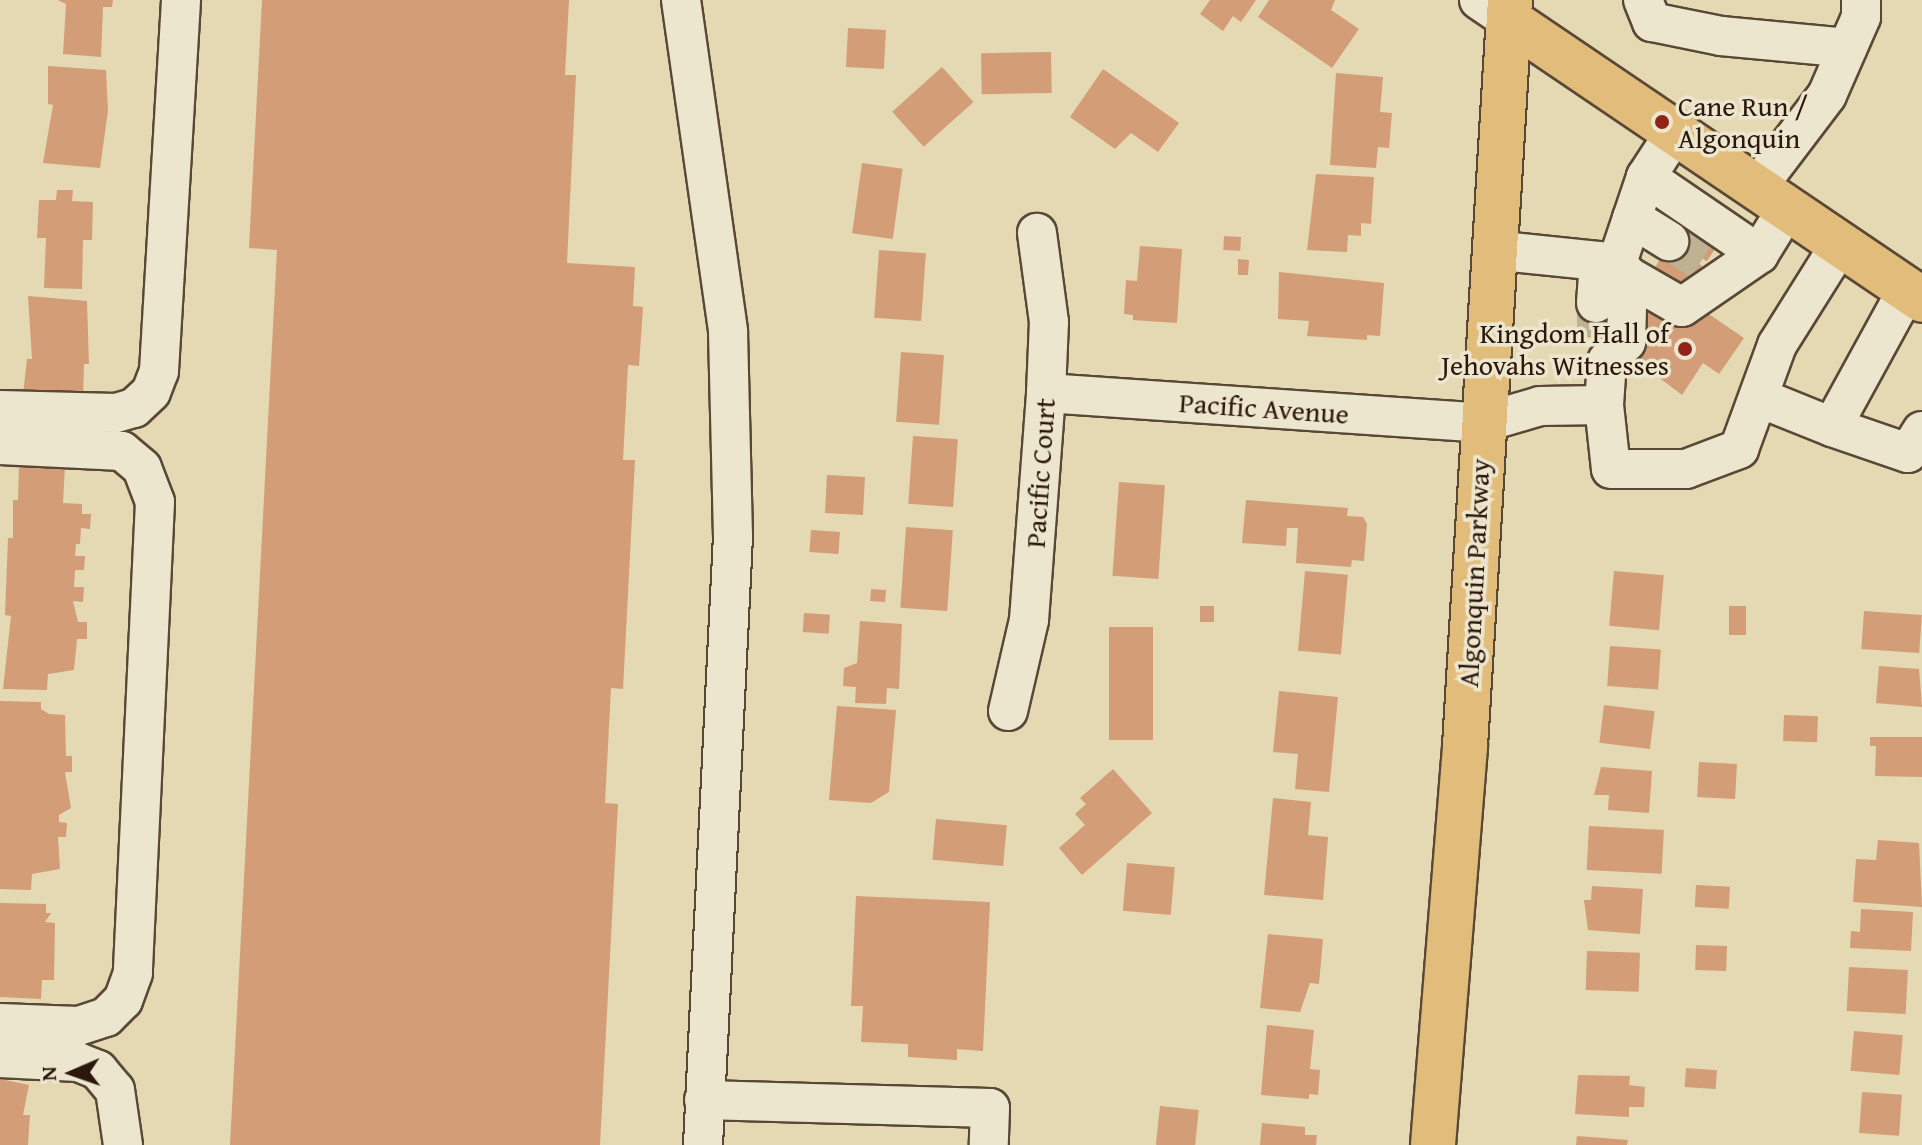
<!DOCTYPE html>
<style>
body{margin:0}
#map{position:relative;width:1922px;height:1145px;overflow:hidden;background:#e4d9b3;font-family:"Gentium Book Plus",serif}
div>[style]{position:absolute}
.building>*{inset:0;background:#d39d77;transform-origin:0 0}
.minor-tunnel>*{height:38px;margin-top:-19px;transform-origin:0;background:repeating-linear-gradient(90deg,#bfb292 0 38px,transparent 0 57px)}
.roads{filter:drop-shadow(2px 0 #5a4836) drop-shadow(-2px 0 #5a4836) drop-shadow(0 2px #5a4836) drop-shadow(0 -2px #5a4836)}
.minor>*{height:38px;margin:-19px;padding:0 19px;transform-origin:19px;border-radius:19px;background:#ede6ce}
.major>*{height:44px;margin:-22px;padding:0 22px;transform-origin:22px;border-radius:22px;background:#e2bc7a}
.dots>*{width:22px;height:22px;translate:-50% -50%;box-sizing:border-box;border:4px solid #ede6ce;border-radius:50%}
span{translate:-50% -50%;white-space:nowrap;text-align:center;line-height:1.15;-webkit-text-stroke:7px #ede6ce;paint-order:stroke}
.poi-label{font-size:28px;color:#2c170c}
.left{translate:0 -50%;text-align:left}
.right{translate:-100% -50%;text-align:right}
.street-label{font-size:28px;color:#2c170c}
.north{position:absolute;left:32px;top:1033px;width:80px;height:80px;-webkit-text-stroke:6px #ede6ce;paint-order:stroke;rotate:268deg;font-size:22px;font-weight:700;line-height:32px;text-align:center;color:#2c170c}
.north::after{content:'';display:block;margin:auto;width:28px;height:36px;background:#2c170c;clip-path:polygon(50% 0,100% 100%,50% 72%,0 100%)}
</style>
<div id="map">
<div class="building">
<i style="clip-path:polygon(58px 0,113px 0,112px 7px,103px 7px,101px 57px,63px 54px,66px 4px)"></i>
<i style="clip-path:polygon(262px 0,569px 0,565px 75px,576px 75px,567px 263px,635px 267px,633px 306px,643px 307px,639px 366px,628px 365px,623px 460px,635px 460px,623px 689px,611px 688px,605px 803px,618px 804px,600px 1145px,230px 1145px,277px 250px,249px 248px)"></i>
<i style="clip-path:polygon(1210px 0,1256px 0,1241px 22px,1233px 16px,1223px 31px,1200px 14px)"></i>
<i style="clip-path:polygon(1269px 0,1335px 0,1331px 10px,1359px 29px,1332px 68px,1258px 17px)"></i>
<i style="left:848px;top:28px;width:38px;height:39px;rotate:3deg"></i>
<i style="left:1051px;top:52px;width:41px;height:70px;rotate:89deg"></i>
<i style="clip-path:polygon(48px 66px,106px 70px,108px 111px,100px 168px,43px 163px,53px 105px,48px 104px)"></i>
<i style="left:942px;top:67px;width:47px;height:67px;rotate:48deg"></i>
<i style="clip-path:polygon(1103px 69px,1179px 123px,1158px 152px,1131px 133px,1115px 149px,1070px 117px)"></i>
<i style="clip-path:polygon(1336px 73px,1383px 77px,1380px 112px,1392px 113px,1389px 148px,1378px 147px,1376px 168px,1330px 165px)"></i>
<i style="left:862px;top:163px;width:41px;height:71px;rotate:8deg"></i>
<i style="clip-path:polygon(1316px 174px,1374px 177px,1371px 224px,1361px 223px,1361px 236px,1348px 235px,1347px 252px,1307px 250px)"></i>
<i style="clip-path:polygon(57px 190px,73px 190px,72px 201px,93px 202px,92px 240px,83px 240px,82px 289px,44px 288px,46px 238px,37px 238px,39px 200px,56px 200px)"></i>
<i style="left:1693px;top:213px;width:38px;height:33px;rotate:33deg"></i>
<i style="left:1224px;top:236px;width:17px;height:14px;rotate:3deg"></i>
<i style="left:1669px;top:245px;width:39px;height:32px;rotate:32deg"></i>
<i style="clip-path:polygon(1140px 246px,1182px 249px,1177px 323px,1133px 320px,1133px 315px,1124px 314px,1126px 280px,1137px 281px)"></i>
<i style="left:879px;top:250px;width:47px;height:68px;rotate:4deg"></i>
<i style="clip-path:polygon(1238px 259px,1249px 260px,1248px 275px,1238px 275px)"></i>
<i style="clip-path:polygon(1279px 272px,1384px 283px,1380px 336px,1367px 335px,1367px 340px,1307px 336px,1309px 321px,1278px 319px)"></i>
<i style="clip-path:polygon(28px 296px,87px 301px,89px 364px,84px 364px,83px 399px,23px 394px,27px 359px,32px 359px)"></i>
<i style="left:1621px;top:302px;width:34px;height:35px;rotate:88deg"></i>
<i style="clip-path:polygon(1664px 303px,1697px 306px,1744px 338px,1719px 374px,1703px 363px,1682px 395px,1629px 355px,1639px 314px)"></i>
<i style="left:901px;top:352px;width:43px;height:70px;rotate:4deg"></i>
<i style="left:913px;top:436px;width:45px;height:68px;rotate:4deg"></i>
<i style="clip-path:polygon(12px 458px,65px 466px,63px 503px,82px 504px,82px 514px,91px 514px,90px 529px,81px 528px,80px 544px,76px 544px,75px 556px,85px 556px,84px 570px,75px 570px,74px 587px,84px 587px,83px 602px,73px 601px,78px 622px,87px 622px,87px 639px,77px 639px,74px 670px,48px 674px,47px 690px,3px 689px,11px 616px,5px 615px,8px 538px,13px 538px,13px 500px,18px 500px,19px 468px,12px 467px)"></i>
<i style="left:827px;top:475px;width:38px;height:38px;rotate:3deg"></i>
<i style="left:1119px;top:482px;width:46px;height:94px;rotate:4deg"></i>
<i style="clip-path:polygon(1246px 500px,1348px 508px,1347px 516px,1363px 517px,1367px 524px,1364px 561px,1352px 560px,1351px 567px,1296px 563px,1298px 528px,1287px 528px,1286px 546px,1242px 543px)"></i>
<i style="left:906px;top:527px;width:47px;height:81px;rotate:4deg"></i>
<i style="left:811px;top:530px;width:29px;height:22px;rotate:4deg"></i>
<i style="left:1305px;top:571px;width:43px;height:80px;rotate:5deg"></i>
<i style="left:1614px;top:571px;width:50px;height:55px;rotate:5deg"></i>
<i style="left:871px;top:589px;width:15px;height:12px;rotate:4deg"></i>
<i style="left:1200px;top:606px;width:14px;height:16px"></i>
<i style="left:1729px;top:606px;width:17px;height:29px"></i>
<i style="left:1864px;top:611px;width:58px;height:38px;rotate:4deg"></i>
<i style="left:804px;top:613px;width:26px;height:19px;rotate:4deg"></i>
<i style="clip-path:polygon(860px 621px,902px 624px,899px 689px,887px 688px,886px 704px,855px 703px,856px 687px,843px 686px,844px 668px,857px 663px)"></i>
<i style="left:1109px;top:627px;width:44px;height:113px"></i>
<i style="left:1610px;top:646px;width:51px;height:40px;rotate:4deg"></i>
<i style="clip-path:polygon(1879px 666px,1919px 669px,1922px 707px,1876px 703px)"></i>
<i style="clip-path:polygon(1279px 691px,1338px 697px,1329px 792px,1295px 789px,1298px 754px,1273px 752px)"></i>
<i style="clip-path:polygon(0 701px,41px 702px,41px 709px,49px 714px,65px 715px,66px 756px,72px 756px,72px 772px,65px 772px,71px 808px,59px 815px,59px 822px,67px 823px,66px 837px,58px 837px,60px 869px,32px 874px,31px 890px,0 889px)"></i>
<i style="left:1604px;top:705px;width:51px;height:38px;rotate:7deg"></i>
<i style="clip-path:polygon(837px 706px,896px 710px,889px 792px,871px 803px,829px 800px)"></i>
<i style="left:1784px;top:715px;width:34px;height:26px;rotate:2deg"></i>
<i style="clip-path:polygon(1870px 737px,1922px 737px,1922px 777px,1875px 776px,1876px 746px,1870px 746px)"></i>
<i style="left:1699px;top:762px;width:38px;height:35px;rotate:3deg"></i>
<i style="clip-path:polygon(1601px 767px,1652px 771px,1649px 813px,1608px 810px,1609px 795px,1594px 795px)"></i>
<i style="clip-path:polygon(1113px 769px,1152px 813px,1082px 875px,1059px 848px,1085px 825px,1075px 814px,1086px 804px,1080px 798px)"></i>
<i style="clip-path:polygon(1273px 798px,1311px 802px,1308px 835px,1328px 837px,1323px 900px,1264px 895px)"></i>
<i style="left:936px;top:819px;width:71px;height:41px;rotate:5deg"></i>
<i style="left:1589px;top:826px;width:75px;height:44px;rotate:3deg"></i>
<i style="clip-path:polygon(1878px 840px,1919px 843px,1922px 907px,1853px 902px,1856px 859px,1876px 860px)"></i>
<i style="left:1127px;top:863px;width:48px;height:48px;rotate:5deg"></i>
<i style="left:1696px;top:885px;width:34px;height:22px;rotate:3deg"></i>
<i style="clip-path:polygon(1592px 886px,1643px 889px,1640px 934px,1588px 930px,1584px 900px,1591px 900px)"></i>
<i style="clip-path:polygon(856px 896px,990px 902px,983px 1051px,957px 1049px,957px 1060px,908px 1057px,908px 1044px,861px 1042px,863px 1006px,851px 1006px)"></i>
<i style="clip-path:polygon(0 903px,46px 904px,46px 913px,51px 913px,45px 922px,55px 923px,54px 980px,42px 980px,41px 999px,0 997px)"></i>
<i style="clip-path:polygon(1861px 909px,1913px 912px,1911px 951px,1850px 948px,1851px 931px,1860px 932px)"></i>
<i style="clip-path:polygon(1268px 934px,1323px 939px,1319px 984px,1310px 983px,1300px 1012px,1260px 1008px)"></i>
<i style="left:1696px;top:945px;width:31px;height:25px;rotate:2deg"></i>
<i style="left:1587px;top:951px;width:53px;height:39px;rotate:2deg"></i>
<i style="left:1849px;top:967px;width:59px;height:44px;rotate:3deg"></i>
<i style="clip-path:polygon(1267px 1025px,1314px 1030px,1310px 1069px,1320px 1070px,1318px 1095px,1309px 1094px,1309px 1099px,1261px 1095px)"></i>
<i style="left:1854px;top:1031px;width:49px;height:40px;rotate:5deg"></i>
<i style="left:1686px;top:1068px;width:31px;height:19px;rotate:4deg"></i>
<i style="clip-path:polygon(1578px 1075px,1630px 1076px,1629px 1085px,1645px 1087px,1644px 1107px,1629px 1107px,1629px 1117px,1575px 1114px)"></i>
<i style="clip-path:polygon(0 1079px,29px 1085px,23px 1115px,30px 1115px,28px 1145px,0 1145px)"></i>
<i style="left:1862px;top:1092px;width:40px;height:41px;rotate:4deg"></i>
<i style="left:1160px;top:1106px;width:39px;height:39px;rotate:6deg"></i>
<i style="clip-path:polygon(1262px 1123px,1305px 1127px,1305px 1135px,1317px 1135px,1316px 1145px,1260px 1145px)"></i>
<i style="clip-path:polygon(1577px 1136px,1628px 1140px,1627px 1145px,1576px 1145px)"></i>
</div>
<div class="minor-tunnel">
<i style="left:1669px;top:241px;width:38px;rotate:32deg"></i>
<i style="left:1596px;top:303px;width:33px;rotate:90deg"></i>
</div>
<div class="roads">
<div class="minor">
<i style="left:681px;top:0;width:335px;rotate:81.9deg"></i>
<i style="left:728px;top:332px;width:204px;rotate:88.6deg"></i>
<i style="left:733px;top:536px;width:610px;rotate:92.82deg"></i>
<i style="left:1479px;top:0;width:36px;rotate:34deg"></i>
<i style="left:1643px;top:0;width:24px;rotate:68deg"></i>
<i style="left:1652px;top:22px;width:70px;rotate:11.5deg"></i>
<i style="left:1721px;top:36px;width:127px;rotate:5.4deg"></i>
<i style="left:1646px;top:177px;width:137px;rotate:34.3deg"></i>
<i style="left:1758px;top:186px;width:114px;rotate:-52.8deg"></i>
<i style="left:1827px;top:95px;width:85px;rotate:-66.4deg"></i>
<i style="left:1861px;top:17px;width:17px;rotate:-90deg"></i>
<i style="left:1632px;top:218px;width:44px;rotate:31.9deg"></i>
<i style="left:1492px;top:250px;width:126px;rotate:5.9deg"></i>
<i style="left:1628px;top:276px;width:62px;rotate:29.9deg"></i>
<i style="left:1682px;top:307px;width:93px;rotate:-34.5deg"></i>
<i style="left:1759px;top:254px;width:55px;rotate:-58.3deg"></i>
<i style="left:1907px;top:290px;width:156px;rotate:118.7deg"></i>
<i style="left:1832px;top:427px;width:80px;rotate:18.9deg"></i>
<i style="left:1908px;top:453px;width:26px;rotate:-58deg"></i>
<i style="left:1596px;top:303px;width:42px;rotate:-85.9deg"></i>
<i style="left:1046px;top:393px;width:437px;rotate:3.9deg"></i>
<i style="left:1482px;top:423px;width:60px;rotate:-16.3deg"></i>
<i style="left:1540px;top:406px;width:64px;rotate:-0.9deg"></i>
<i style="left:1604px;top:405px;width:44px;rotate:-86.1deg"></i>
<i style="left:1607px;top:361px;width:27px;rotate:-45deg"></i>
<i style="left:1626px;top:342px;width:66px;rotate:-88.3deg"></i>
<i style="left:1628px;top:276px;width:17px;rotate:-130deg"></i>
<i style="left:1617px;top:263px;width:91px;rotate:-71.4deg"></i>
<i style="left:1646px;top:177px;width:55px;rotate:-56.9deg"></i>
<i style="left:1760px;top:398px;width:78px;rotate:21.9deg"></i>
<i style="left:1604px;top:405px;width:64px;rotate:83.8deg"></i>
<i style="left:1611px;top:469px;width:75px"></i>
<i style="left:1686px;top:469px;width:57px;rotate:-20.7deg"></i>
<i style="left:1739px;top:449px;width:111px;rotate:-69.9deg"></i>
<i style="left:1777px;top:345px;width:120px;rotate:-57.9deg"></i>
<i style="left:0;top:410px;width:116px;rotate:1.5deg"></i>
<i style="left:116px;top:413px;width:19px;rotate:-16deg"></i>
<i style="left:134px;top:408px;width:23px;rotate:-43deg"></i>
<i style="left:151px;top:392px;width:22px;rotate:-69deg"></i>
<i style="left:159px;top:371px;width:372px;rotate:-86.6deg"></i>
<i style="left:0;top:445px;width:122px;rotate:2.8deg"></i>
<i style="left:122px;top:451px;width:26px;rotate:40deg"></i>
<i style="left:142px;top:468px;width:36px;rotate:69deg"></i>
<i style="left:155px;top:502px;width:472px;rotate:92.7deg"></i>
<i style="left:133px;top:973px;width:29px;rotate:110deg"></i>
<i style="left:123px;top:1000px;width:24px;rotate:135deg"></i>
<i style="left:106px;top:1017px;width:29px;rotate:162deg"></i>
<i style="left:78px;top:1026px;width:78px;rotate:-177.8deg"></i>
<i style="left:1008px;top:711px;width:93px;rotate:-77deg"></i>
<i style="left:1029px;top:620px;width:228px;rotate:-85.7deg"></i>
<i style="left:1046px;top:393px;width:71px;rotate:-87.6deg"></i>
<i style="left:1049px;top:322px;width:90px;rotate:-97.7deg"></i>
<i style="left:0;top:1058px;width:78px;rotate:2.9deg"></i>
<i style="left:78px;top:1062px;width:22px;rotate:22deg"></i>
<i style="left:98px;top:1070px;width:26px;rotate:50deg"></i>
<i style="left:115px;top:1090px;width:56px;rotate:81.7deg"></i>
<i style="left:704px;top:1100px;width:286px;rotate:1.6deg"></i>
<i style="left:990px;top:1108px;width:37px;rotate:92deg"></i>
</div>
<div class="major">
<i style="left:1509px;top:20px;width:499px;rotate:34.1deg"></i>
<i style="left:1433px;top:1145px;width:400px;rotate:-85.4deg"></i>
<i style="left:1465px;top:746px;width:747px;rotate:-86.55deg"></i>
</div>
</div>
<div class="dots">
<i style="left:1662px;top:122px;background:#8f2418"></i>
<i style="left:1685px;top:349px;background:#8f2418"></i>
</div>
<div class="poi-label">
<span class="left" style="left:1678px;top:122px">Cane Run /<br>Algonquin</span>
<span class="right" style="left:1669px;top:349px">Kingdom Hall of<br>Jehovahs Witnesses</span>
</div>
<div class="street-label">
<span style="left:1264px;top:408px;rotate:4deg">Pacific Avenue</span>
<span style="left:1040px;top:473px;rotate:-86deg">Pacific Court</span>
<span style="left:1474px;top:573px;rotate:-87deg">Algonquin Parkway</span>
</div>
<div class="north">N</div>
</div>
